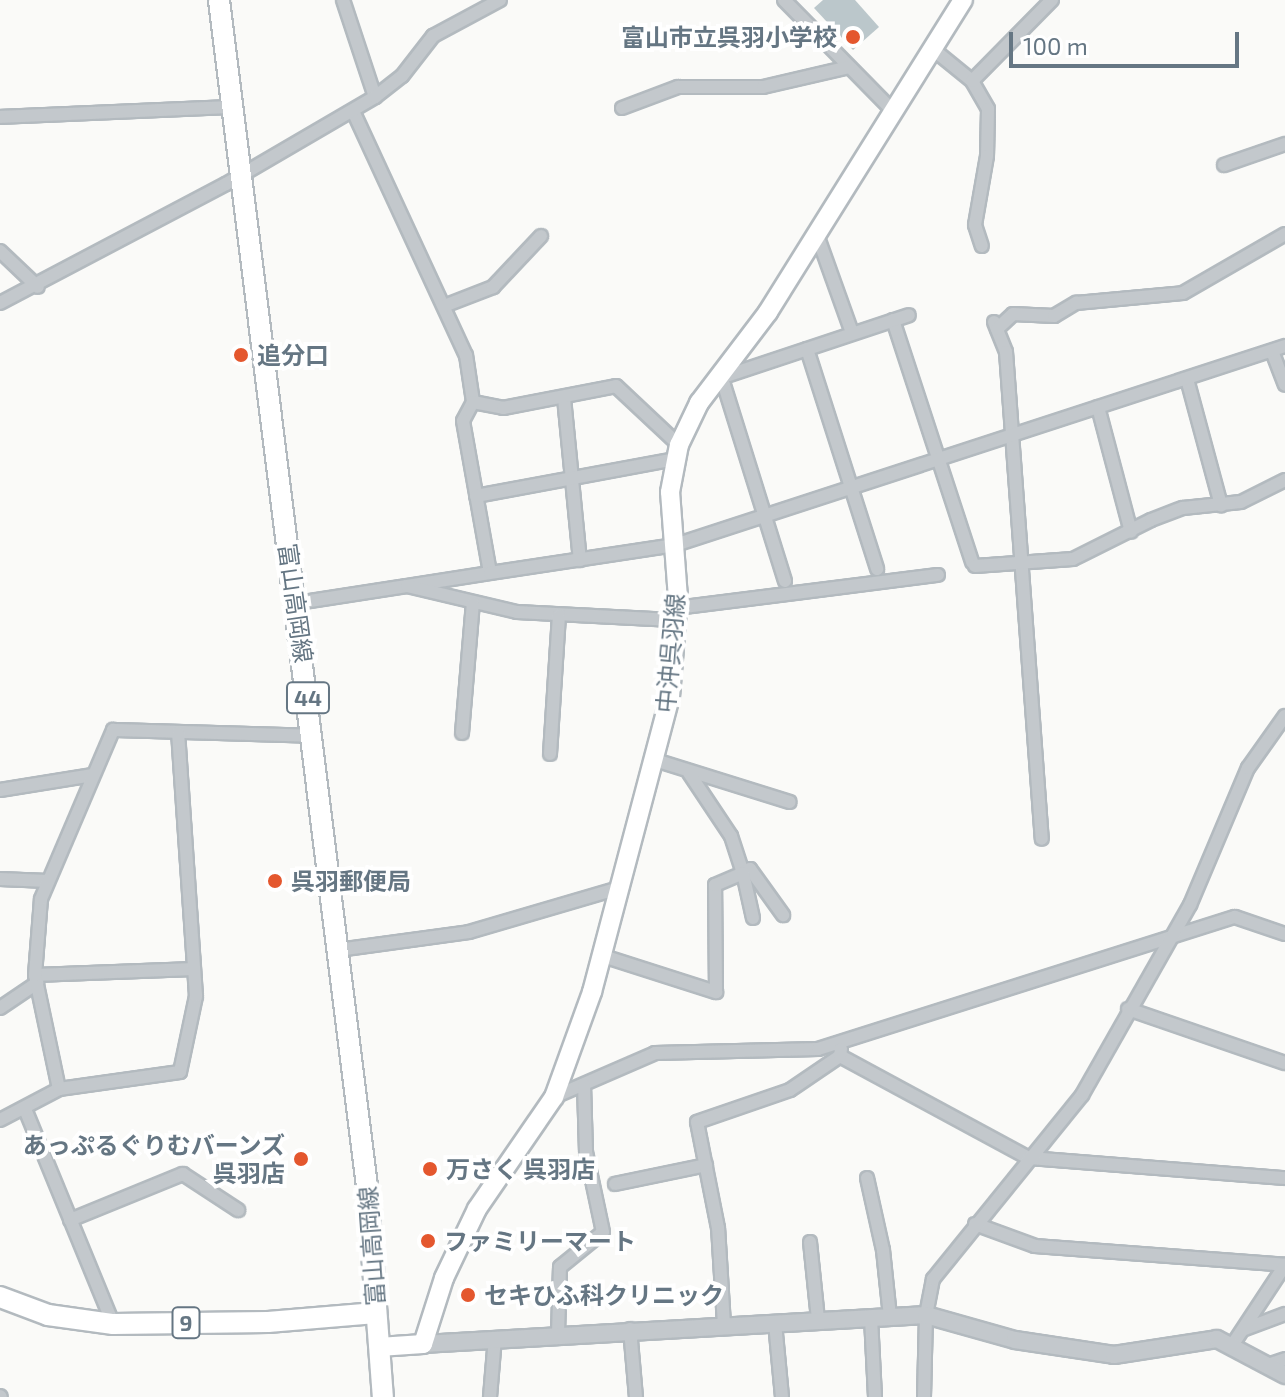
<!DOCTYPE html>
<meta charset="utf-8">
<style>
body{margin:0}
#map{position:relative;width:1285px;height:1397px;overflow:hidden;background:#fafaf8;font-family:"Exo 2","Noto Sans JP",sans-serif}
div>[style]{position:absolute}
.water>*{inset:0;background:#bbc7cb}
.roads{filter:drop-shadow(2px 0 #b3babf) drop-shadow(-2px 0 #b3babf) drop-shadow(0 2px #b3babf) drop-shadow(0 -2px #b3babf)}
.minor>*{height:12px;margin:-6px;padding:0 6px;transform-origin:6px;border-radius:6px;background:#c3c8cc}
.tertiary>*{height:16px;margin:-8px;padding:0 8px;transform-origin:8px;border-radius:8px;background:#c3c8cc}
.secondary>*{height:18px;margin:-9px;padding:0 9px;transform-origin:9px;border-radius:9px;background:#fff}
.primary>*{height:20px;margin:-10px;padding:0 10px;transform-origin:10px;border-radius:10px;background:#fff}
.dots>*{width:22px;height:22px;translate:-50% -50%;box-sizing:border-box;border:4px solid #fff;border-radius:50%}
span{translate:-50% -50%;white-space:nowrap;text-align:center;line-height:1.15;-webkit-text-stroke:8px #fff;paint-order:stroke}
.shield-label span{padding:2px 6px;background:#fff;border:2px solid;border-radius:6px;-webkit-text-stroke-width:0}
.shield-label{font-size:22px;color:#657683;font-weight:700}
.poi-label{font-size:24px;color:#657683;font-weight:700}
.right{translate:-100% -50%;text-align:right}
.left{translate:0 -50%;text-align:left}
.street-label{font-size:24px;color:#657683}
.scale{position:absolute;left:1009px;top:32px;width:230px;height:36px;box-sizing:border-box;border:4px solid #657683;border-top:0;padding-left:10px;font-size:24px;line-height:28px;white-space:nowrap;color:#657683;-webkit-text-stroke:6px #fff;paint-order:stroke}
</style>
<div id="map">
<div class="water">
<i style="clip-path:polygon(823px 0,855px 0,879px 27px,853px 50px,814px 8px)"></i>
</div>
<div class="roads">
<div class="minor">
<i style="left:343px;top:0;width:102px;rotate:71.7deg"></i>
<i style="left:784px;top:0;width:157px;rotate:45.5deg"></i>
<i style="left:934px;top:50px;width:49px;rotate:39.2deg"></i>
<i style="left:972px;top:81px;width:32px;rotate:60deg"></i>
<i style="left:988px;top:109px;width:47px;rotate:91.2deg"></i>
<i style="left:987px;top:156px;width:70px;rotate:99.9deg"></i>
<i style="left:975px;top:225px;width:22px;rotate:72deg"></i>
<i style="left:972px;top:81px;width:114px;rotate:-45.4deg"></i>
<i style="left:622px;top:108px;width:60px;rotate:-20.6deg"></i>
<i style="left:678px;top:87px;width:85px"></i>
<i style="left:763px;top:87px;width:88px;rotate:-13.1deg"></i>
<i style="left:353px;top:111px;width:269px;rotate:65.2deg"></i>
<i style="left:466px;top:355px;width:48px;rotate:81.5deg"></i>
<i style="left:473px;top:402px;width:21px;rotate:118deg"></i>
<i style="left:463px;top:421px;width:154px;rotate:79.9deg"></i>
<i style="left:490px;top:573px;width:84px;rotate:171.1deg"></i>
<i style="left:0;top:117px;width:230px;rotate:-2.5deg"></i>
<i style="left:1224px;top:165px;width:65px;rotate:-19deg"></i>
<i style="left:817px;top:235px;width:104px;rotate:70.3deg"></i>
<i style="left:0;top:251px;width:52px;rotate:43.5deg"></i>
<i style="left:0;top:303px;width:255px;rotate:-27.8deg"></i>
<i style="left:226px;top:184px;width:173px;rotate:-30.3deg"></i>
<i style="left:375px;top:97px;width:34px;rotate:-38deg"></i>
<i style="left:402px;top:76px;width:51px;rotate:-52.2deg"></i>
<i style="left:433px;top:36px;width:76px;rotate:-28.2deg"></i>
<i style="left:444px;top:306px;width:53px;rotate:-21.2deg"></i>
<i style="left:493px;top:287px;width:70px;rotate:-46.7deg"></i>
<i style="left:893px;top:320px;width:255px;rotate:71.9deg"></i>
<i style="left:994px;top:322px;width:32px;rotate:68deg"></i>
<i style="left:1006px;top:352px;width:488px;rotate:85.8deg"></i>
<i style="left:997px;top:329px;width:22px;rotate:-43deg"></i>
<i style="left:1013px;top:314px;width:41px;rotate:2.8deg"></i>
<i style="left:1054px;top:316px;width:26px;rotate:-31deg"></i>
<i style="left:1076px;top:303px;width:107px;rotate:-5.3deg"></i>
<i style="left:1183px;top:293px;width:118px;rotate:-30deg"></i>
<i style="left:807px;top:349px;width:231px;rotate:72.3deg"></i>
<i style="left:1272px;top:351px;width:36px;rotate:69deg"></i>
<i style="left:1187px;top:379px;width:131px;rotate:74.9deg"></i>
<i style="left:564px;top:398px;width:163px;rotate:84.4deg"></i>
<i style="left:473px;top:402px;width:31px;rotate:11deg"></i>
<i style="left:503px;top:408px;width:115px;rotate:-11deg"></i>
<i style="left:616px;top:386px;width:86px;rotate:43.1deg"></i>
<i style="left:1098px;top:407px;width:129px;rotate:75.2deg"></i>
<i style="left:476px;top:496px;width:202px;rotate:-10.5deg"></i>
<i style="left:975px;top:566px;width:98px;rotate:-4.1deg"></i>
<i style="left:1073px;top:559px;width:87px;rotate:-26.6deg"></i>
<i style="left:1151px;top:520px;width:34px;rotate:-21deg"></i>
<i style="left:1183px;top:508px;width:58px;rotate:-5.9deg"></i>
<i style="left:1241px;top:502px;width:49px;rotate:-26.6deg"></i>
<i style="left:490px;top:573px;width:187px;rotate:-8.6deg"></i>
<i style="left:675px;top:545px;width:642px;rotate:-18.07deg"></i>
<i style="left:785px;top:581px;width:205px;rotate:-107.3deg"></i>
<i style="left:724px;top:385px;width:9px;rotate:-139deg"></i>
<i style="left:717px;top:379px;width:202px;rotate:-18.4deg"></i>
<i style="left:297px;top:603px;width:111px;rotate:-8.8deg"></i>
<i style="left:407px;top:586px;width:113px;rotate:13.3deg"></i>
<i style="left:517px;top:612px;width:156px;rotate:2.9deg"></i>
<i style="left:676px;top:608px;width:264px;rotate:-7.2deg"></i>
<i style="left:462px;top:733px;width:130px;rotate:-85.2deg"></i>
<i style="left:550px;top:754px;width:139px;rotate:-86.3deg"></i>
<i style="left:655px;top:760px;width:141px;rotate:17.3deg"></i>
<i style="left:689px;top:773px;width:76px;rotate:56.3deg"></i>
<i style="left:731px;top:836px;width:39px;rotate:72deg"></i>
<i style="left:743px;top:873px;width:8px;rotate:-30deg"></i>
<i style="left:750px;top:869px;width:57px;rotate:54.3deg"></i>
<i style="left:0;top:790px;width:94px;rotate:-9.2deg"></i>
<i style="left:0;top:879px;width:48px;rotate:2.4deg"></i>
<i style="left:338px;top:950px;width:132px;rotate:-7.8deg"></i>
<i style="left:469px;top:932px;width:160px;rotate:-16.3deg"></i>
<i style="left:603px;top:956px;width:119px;rotate:17.7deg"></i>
<i style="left:716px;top:992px;width:107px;rotate:-90.5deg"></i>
<i style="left:715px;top:885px;width:30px;rotate:-23deg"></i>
<i style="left:743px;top:873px;width:46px;rotate:77.5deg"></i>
<i style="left:35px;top:975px;width:159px;rotate:-2.2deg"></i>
<i style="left:0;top:1008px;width:45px;rotate:-34deg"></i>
<i style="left:1128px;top:1009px;width:166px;rotate:19deg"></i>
<i style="left:840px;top:1056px;width:215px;rotate:28.4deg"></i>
<i style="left:1029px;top:1158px;width:257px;rotate:4.5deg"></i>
<i style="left:59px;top:1089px;width:116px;rotate:-101.9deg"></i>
<i style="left:35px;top:975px;width:76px;rotate:-85.5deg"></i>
<i style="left:41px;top:899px;width:184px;rotate:-66.9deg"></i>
<i style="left:113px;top:730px;width:200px;rotate:1.7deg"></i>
<i style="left:554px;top:1097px;width:110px;rotate:-23.5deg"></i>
<i style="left:655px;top:1053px;width:163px;rotate:-1.4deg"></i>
<i style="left:818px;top:1049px;width:437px;rotate:-17.6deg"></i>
<i style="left:1235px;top:917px;width:53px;rotate:18.8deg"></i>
<i style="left:25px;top:1109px;width:232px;rotate:67.7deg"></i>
<i style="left:0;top:1120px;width:67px;rotate:-27.7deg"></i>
<i style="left:59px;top:1089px;width:122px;rotate:-8deg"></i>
<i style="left:180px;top:1072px;width:78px;rotate:-78.1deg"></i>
<i style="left:196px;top:996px;width:264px;rotate:-93.9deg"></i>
<i style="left:867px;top:1178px;width:74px;rotate:77.5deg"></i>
<i style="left:883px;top:1250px;width:67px;rotate:84deg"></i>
<i style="left:615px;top:1184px;width:93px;rotate:-11.8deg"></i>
<i style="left:70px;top:1220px;width:122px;rotate:-22.2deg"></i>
<i style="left:183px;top:1174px;width:66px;rotate:33.2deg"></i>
<i style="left:975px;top:1224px;width:64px;rotate:20.1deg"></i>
<i style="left:1035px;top:1246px;width:251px;rotate:4.3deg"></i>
<i style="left:810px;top:1242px;width:78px;rotate:84.1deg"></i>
<i style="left:871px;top:1318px;width:79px;rotate:87.1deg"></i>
<i style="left:775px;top:1323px;width:74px;rotate:84.6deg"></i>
<i style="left:724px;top:1325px;width:97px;rotate:-93.5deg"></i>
<i style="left:718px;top:1228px;width:108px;rotate:-101.2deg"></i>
<i style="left:697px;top:1122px;width:98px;rotate:-19deg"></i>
<i style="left:790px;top:1090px;width:60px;rotate:-34.2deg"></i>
<i style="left:840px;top:1056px;width:7px;rotate:-82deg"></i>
<i style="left:630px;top:1329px;width:68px;rotate:85deg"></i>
<i style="left:1245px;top:1329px;width:43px;rotate:-20.6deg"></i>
<i style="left:558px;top:1334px;width:67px;rotate:-88.3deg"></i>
<i style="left:560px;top:1267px;width:55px;rotate:-39.1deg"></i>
<i style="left:603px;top:1232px;width:82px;rotate:-102deg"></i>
<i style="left:586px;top:1152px;width:67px;rotate:-91.7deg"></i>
<i style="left:1233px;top:1344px;width:95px;rotate:-56.6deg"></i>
<i style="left:1268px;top:1365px;width:18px;rotate:-19deg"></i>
<i style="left:0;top:1396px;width:1px;rotate:45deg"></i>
<i style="left:490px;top:1397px;width:59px;rotate:-85.2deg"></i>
<i style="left:924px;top:1397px;width:82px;rotate:-88.6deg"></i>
<i style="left:926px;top:1315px;width:37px;rotate:-79deg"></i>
<i style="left:933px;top:1279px;width:237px;rotate:-51deg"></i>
<i style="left:1082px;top:1095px;width:219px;rotate:-60.4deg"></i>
<i style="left:1190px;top:905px;width:149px;rotate:-67.1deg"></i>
<i style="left:1248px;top:768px;width:64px;rotate:-54.6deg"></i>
</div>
<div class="tertiary">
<i style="left:423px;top:1344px;width:504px;rotate:-3.3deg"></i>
<i style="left:926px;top:1315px;width:92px;rotate:15.7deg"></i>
<i style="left:1015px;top:1340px;width:100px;rotate:8.6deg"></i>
<i style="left:1114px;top:1355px;width:104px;rotate:-8.8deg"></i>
<i style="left:1217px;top:1339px;width:77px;rotate:27.9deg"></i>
</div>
<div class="secondary">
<i style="left:379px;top:1347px;width:44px;rotate:-3.9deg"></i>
<i style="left:423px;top:1344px;width:69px;rotate:-72.3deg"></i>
<i style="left:444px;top:1278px;width:76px;rotate:-64.4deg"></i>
<i style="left:477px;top:1209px;width:136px;rotate:-55.5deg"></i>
<i style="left:554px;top:1097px;width:112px;rotate:-70.1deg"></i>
<i style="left:592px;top:992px;width:305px;rotate:-75.2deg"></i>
<i style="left:670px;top:697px;width:99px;rotate:-85.4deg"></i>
<i style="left:678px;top:598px;width:106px;rotate:-94.3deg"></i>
<i style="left:670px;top:492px;width:48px;rotate:-79.2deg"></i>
<i style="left:679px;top:445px;width:47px;rotate:-64.5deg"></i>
<i style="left:699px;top:403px;width:114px;rotate:-52.8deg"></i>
<i style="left:768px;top:312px;width:368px;rotate:-58deg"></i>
</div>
<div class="primary">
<i style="left:219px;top:0;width:1195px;rotate:82.89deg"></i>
<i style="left:367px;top:1186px;width:212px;rotate:85.7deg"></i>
<i style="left:0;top:1297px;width:51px;rotate:20.6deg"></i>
<i style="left:48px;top:1315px;width:66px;rotate:7.9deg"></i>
<i style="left:113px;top:1324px;width:155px;rotate:-0.7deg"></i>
<i style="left:268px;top:1322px;width:108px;rotate:-4.8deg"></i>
</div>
</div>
<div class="dots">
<i style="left:853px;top:37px;background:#e4572e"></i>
<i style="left:241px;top:355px;background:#e4572e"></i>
<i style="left:275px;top:881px;background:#e4572e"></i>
<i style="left:301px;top:1159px;background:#e4572e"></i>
<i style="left:430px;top:1169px;background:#e4572e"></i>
<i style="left:428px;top:1241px;background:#e4572e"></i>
<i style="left:468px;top:1295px;background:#e4572e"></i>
</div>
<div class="shield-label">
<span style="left:308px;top:698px">44</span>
<span style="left:186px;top:1323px">9</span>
</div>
<div class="poi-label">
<span class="right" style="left:837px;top:37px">富山市立呉羽小学校</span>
<span class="left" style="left:257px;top:355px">追分口</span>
<span class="left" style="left:291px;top:881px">呉羽郵便局</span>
<span class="right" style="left:285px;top:1159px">あっぷるぐりむバーンズ<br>呉羽店</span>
<span class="left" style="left:446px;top:1169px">万さく 呉羽店</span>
<span class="left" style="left:444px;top:1241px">ファミリーマート</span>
<span class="left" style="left:484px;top:1295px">セキひふ科クリニック</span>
</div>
<div class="street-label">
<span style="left:296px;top:603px;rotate:82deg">富山高岡線</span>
<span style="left:670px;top:653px;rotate:-85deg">中沖呉羽線</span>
<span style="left:371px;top:1246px;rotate:-94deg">富山高岡線</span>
</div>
<div class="scale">100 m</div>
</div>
